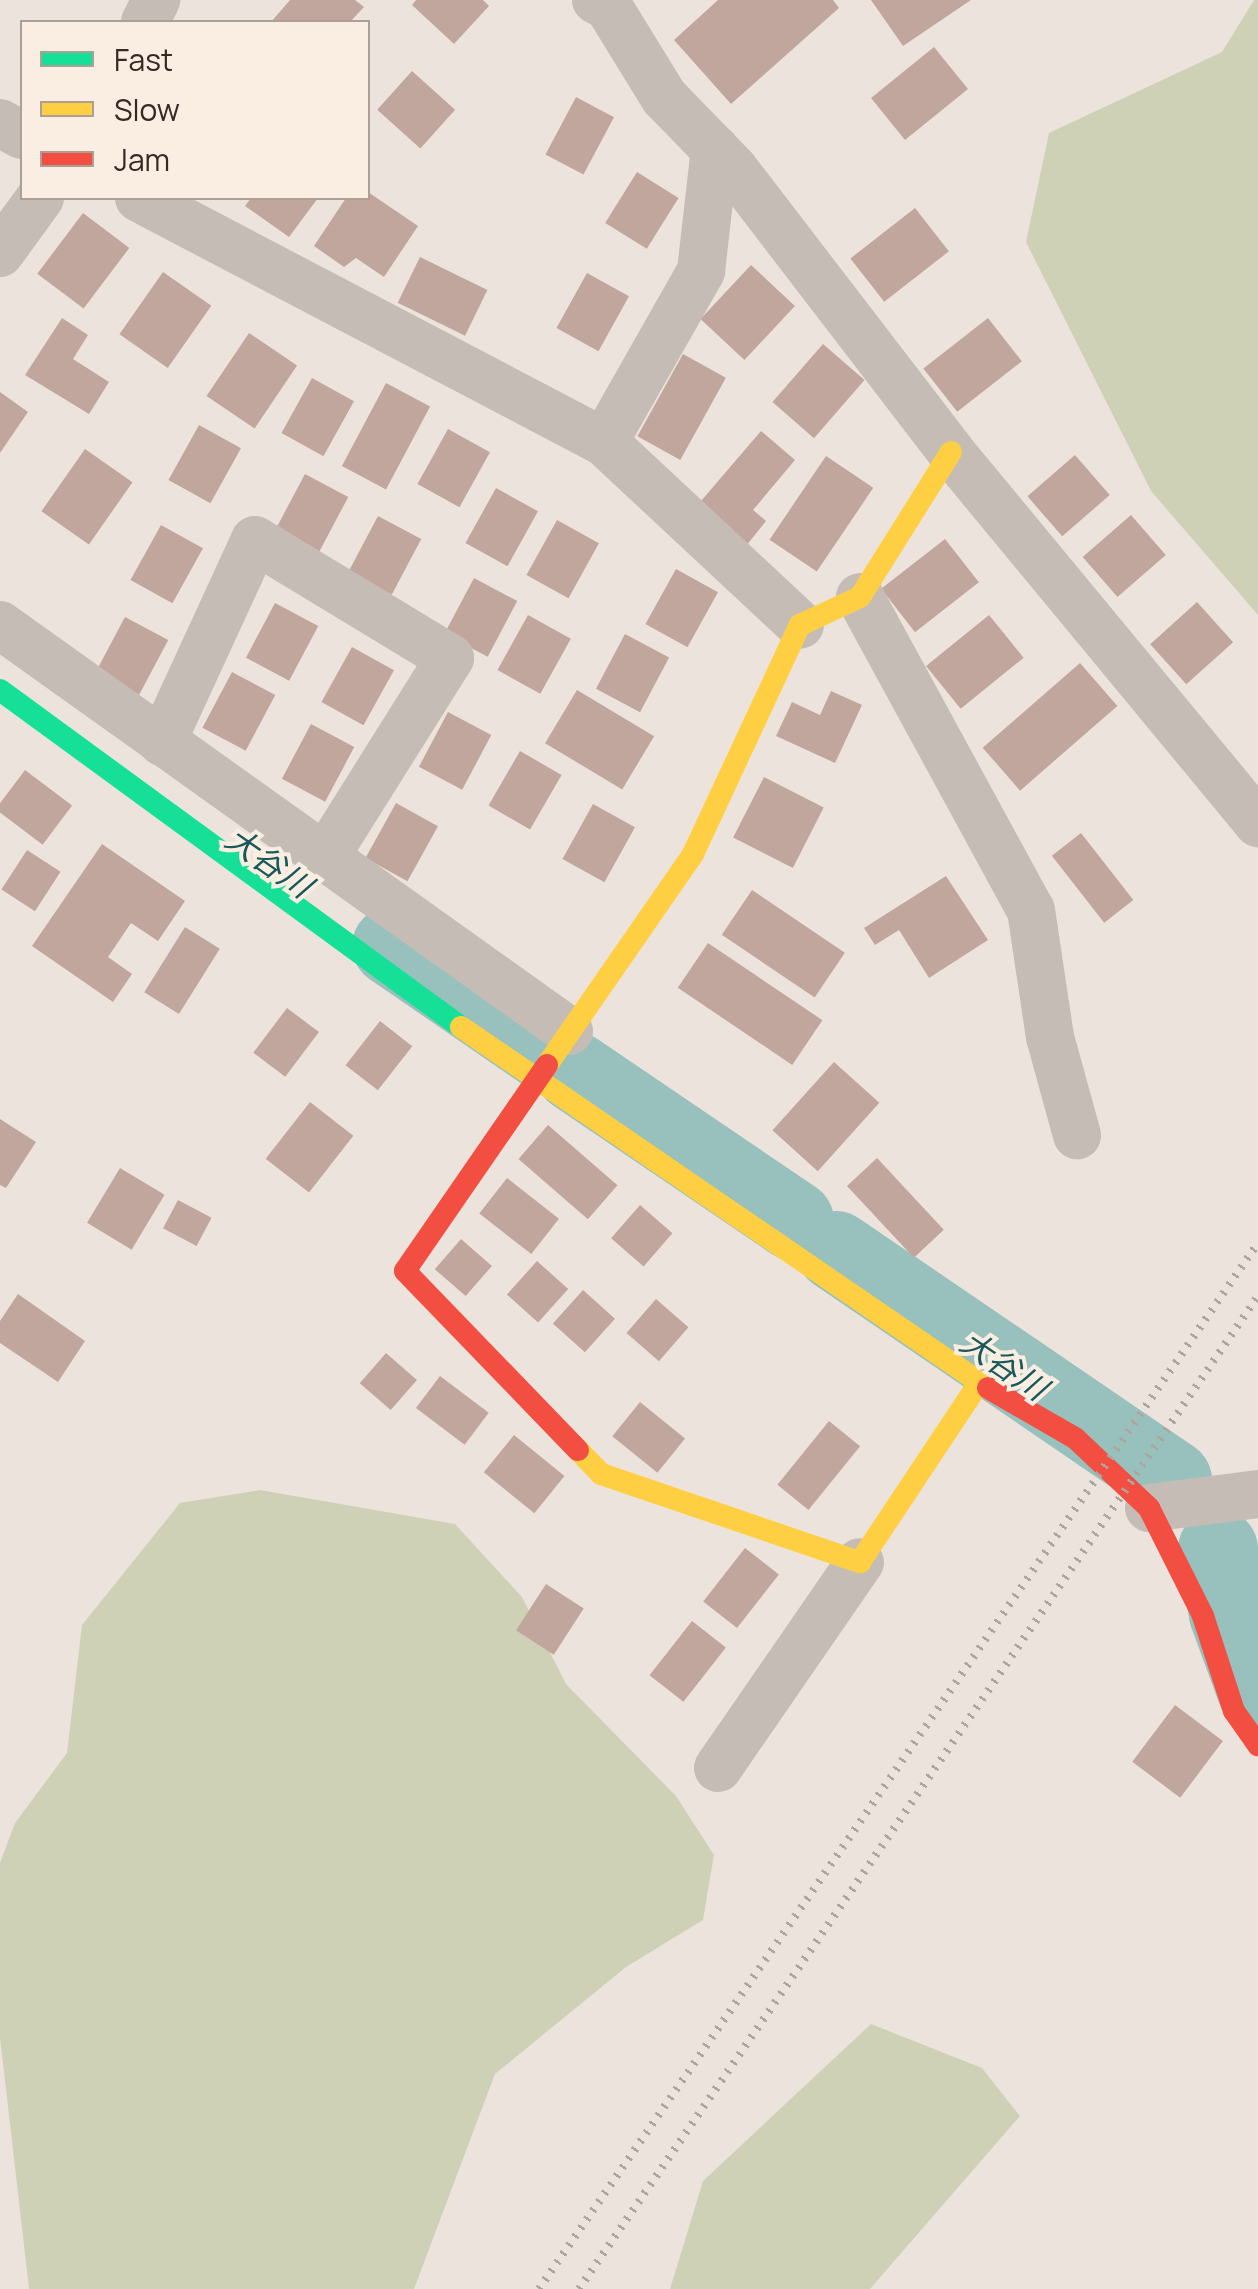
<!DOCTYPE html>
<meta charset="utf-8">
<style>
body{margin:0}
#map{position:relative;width:1258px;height:2289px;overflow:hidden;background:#ece4dc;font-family:Manrope,"Noto Sans JP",sans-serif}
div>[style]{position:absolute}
.green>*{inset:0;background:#ced1b6}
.river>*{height:80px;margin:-40px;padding:0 40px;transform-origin:40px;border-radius:40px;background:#98c0bc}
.building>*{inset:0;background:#c1a69d;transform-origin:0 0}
.street>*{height:48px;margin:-24px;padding:0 24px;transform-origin:24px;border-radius:24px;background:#c5bcb6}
.fast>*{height:22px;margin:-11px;padding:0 11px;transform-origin:11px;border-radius:11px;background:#16e098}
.slow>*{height:22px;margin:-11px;padding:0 11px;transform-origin:11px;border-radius:11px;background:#ffcf43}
.jam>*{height:22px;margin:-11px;padding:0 11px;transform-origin:11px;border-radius:11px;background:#f24e42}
.rail>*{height:8px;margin-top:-4px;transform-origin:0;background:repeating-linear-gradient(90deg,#aca5a0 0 2.5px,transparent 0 10.5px)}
span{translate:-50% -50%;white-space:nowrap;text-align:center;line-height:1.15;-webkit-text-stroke:8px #faeee2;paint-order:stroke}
.water-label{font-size:32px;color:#185858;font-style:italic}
.legend{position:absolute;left:20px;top:20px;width:350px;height:180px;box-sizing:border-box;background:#faeee2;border:2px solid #ab9f96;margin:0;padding:12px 18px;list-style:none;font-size:30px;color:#352925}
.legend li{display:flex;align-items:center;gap:20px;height:50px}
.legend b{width:50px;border:2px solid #ab9f96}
</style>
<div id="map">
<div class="green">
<i style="clip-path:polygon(1254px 0,1258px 0,1258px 615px,1151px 491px,1026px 242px,1049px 133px,1222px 52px)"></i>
<i style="clip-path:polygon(260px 1490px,455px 1524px,522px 1597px,566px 1684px,676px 1796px,714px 1855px,703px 1920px,626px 1967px,495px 2074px,414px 2289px,29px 2289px,0 2037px,0 1863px,15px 1823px,67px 1753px,82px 1625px,180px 1503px)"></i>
<i style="clip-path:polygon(871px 2024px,982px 2068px,1020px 2116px,870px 2289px,670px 2289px,703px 2181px)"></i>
</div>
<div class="river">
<i style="left:392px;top:946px;width:187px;rotate:34.5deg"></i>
<i style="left:575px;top:1072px;width:265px;rotate:34.2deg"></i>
<i style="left:836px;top:1251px;width:407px;rotate:34.3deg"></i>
<i style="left:1218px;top:1549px;width:66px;rotate:80.4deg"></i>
<i style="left:1229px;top:1614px;width:84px;rotate:69.8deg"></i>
</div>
<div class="building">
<i style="clip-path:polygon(290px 0,355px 0,364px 7px,350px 22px,271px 22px)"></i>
<i style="clip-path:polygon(416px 0,483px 0,489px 6px,454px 44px,412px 5px)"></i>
<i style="clip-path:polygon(718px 0,833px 0,839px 8px,731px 104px,674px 40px)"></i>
<i style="clip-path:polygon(871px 0,971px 0,903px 46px)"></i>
<i style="left:934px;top:47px;width:54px;height:81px;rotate:51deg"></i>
<i style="left:412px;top:71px;width:58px;height:52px;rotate:42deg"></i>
<i style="left:576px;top:97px;width:43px;height:65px;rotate:28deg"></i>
<i style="left:637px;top:172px;width:49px;height:60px;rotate:32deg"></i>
<i style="clip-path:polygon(368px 192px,418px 226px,384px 277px,356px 258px,344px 267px,314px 246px,346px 198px)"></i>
<i style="clip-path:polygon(251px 198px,318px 198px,289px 237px,245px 206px)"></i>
<i style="left:915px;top:208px;width:55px;height:82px;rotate:52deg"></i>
<i style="left:83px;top:213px;width:58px;height:76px;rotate:37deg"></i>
<i style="left:420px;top:257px;width:75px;height:51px;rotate:26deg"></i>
<i style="left:751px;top:265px;width:60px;height:74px;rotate:43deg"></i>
<i style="left:163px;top:272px;width:59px;height:76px;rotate:35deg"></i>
<i style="left:587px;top:273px;width:48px;height:63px;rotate:29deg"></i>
<i style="clip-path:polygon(62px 318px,88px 335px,73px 359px,109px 382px,89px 414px,25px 375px)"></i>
<i style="left:988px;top:318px;width:55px;height:82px;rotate:52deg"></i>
<i style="left:249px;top:333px;width:58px;height:76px;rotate:34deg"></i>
<i style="left:823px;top:344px;width:55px;height:77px;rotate:41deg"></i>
<i style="left:683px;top:354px;width:49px;height:94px;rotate:29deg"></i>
<i style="left:312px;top:378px;width:48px;height:63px;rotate:29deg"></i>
<i style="left:386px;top:383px;width:50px;height:94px;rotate:28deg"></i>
<i style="clip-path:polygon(0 392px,28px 412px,0 453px)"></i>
<i style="left:199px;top:425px;width:48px;height:63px;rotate:29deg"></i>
<i style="left:448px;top:429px;width:48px;height:63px;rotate:29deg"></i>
<i style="clip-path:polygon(761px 431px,795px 460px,753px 510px,766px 521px,738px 556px,689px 515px)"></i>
<i style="left:85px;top:449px;width:58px;height:76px;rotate:35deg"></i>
<i style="left:1075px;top:455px;width:53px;height:63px;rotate:49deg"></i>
<i style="left:826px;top:456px;width:57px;height:101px;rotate:34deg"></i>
<i style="left:305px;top:474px;width:49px;height:63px;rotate:28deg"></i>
<i style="left:496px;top:488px;width:48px;height:63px;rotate:29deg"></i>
<i style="left:1131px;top:515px;width:53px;height:64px;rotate:49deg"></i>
<i style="left:378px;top:516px;width:49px;height:63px;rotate:28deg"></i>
<i style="left:557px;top:520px;width:48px;height:63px;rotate:29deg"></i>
<i style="left:161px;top:525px;width:48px;height:63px;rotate:29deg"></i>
<i style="left:945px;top:539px;width:55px;height:81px;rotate:52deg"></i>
<i style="left:676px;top:569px;width:48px;height:63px;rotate:29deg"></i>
<i style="left:474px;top:578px;width:49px;height:63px;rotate:28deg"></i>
<i style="left:1197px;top:602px;width:54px;height:63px;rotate:48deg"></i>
<i style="left:275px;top:603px;width:49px;height:62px;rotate:28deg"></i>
<i style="left:528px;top:615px;width:49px;height:63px;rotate:29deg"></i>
<i style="left:989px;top:615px;width:55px;height:81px;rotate:51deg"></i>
<i style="left:125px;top:617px;width:49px;height:62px;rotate:28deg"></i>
<i style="left:625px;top:634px;width:50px;height:62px;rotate:28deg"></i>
<i style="left:352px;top:647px;width:48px;height:63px;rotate:29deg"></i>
<i style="left:1080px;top:663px;width:57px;height:129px;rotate:49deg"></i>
<i style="left:232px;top:672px;width:49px;height:63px;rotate:28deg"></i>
<i style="left:577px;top:690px;width:90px;height:62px;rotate:31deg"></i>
<i style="clip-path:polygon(831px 691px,862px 705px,835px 763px,776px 736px,792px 702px,820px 715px)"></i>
<i style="left:448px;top:712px;width:49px;height:62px;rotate:28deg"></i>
<i style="left:311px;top:724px;width:49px;height:62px;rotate:28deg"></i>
<i style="left:520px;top:751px;width:48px;height:63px;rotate:30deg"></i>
<i style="left:25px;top:770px;width:59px;height:49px;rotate:37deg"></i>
<i style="left:764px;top:777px;width:67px;height:68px;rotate:27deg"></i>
<i style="left:396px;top:803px;width:48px;height:63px;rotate:29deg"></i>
<i style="left:593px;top:804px;width:48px;height:63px;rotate:29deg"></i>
<i style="left:1081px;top:833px;width:85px;height:37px;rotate:52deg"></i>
<i style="clip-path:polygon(102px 844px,185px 901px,158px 941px,131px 923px,108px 957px,132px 974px,113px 1002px,32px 946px)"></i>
<i style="left:27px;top:850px;width:40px;height:47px;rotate:33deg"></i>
<i style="clip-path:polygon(946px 876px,988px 940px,929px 978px,899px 930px,875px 945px,864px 928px)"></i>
<i style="left:752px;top:890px;width:112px;height:54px;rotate:34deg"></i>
<i style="left:185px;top:927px;width:41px;height:77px;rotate:32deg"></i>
<i style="left:708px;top:943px;width:138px;height:54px;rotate:34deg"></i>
<i style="left:287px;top:1008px;width:40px;height:56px;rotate:37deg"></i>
<i style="left:380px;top:1021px;width:41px;height:56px;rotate:38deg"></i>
<i style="left:834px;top:1062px;width:61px;height:92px;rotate:42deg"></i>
<i style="left:310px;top:1102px;width:55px;height:72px;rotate:38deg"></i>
<i style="clip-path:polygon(0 1119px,36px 1142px,6px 1188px,0 1185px)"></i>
<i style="left:548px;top:1125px;width:92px;height:45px;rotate:41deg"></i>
<i style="left:877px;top:1158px;width:98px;height:41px;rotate:47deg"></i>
<i style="left:120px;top:1168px;width:52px;height:64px;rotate:31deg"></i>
<i style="left:507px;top:1178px;width:66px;height:45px;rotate:38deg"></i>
<i style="left:178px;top:1200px;width:38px;height:32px;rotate:28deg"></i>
<i style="left:640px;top:1205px;width:43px;height:44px;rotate:41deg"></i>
<i style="left:461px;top:1239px;width:41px;height:40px;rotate:41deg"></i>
<i style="left:537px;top:1261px;width:42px;height:45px;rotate:42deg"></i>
<i style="left:583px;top:1290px;width:43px;height:45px;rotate:42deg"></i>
<i style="clip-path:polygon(18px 1294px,85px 1341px,58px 1382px,0 1343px,0 1321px)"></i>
<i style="left:656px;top:1299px;width:43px;height:45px;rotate:41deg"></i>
<i style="left:386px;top:1353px;width:41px;height:40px;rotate:41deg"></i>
<i style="left:440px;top:1376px;width:61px;height:40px;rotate:37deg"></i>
<i style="left:640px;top:1402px;width:58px;height:44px;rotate:39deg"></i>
<i style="left:829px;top:1421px;width:40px;height:82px;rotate:39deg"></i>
<i style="left:514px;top:1435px;width:65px;height:48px;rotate:39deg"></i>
<i style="left:745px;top:1548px;width:43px;height:68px;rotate:38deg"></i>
<i style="left:546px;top:1584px;width:45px;height:55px;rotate:33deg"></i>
<i style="left:692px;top:1621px;width:43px;height:69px;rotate:38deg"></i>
<i style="left:1175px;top:1705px;width:60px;height:71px;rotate:37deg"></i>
</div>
<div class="street">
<i style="left:596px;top:0;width:13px;rotate:27deg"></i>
<i style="left:608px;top:6px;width:107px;rotate:58.4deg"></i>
<i style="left:664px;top:97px;width:100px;rotate:45.8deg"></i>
<i style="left:734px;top:169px;width:357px;rotate:52.5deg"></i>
<i style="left:951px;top:452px;width:482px;rotate:50.4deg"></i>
<i style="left:145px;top:22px;width:25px;rotate:-63deg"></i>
<i style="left:0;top:123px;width:25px;rotate:29deg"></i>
<i style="left:139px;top:198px;width:525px;rotate:27.69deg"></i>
<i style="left:604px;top:442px;width:268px;rotate:43deg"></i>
<i style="left:0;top:253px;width:68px;rotate:-54deg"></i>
<i style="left:604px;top:442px;width:197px;rotate:-60.4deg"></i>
<i style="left:701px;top:271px;width:123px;rotate:-83.5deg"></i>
<i style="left:860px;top:597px;width:357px;rotate:61.4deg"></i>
<i style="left:1031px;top:910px;width:128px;rotate:81.5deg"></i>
<i style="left:1050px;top:1037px;width:102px;rotate:74.6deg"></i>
<i style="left:0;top:625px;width:699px;rotate:35.51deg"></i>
<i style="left:162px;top:742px;width:222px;rotate:-65.3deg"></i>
<i style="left:255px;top:540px;width:228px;rotate:31.2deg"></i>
<i style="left:450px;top:658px;width:235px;rotate:122.1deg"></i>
<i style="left:1149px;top:1508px;width:110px;rotate:-7.3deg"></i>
<i style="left:718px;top:1768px;width:250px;rotate:-55.4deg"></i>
</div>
<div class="fast">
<i style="left:0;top:690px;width:571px;rotate:36.17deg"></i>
</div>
<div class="slow">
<i style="left:461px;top:1027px;width:639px;rotate:34.41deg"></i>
<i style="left:547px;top:1065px;width:257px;rotate:-55.3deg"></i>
<i style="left:693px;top:854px;width:253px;rotate:-65deg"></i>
<i style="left:800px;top:625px;width:66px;rotate:-25deg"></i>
<i style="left:860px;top:597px;width:171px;rotate:-57.9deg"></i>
<i style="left:578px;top:1450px;width:33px;rotate:46deg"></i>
<i style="left:601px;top:1474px;width:274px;rotate:18.8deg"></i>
<i style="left:860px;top:1562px;width:215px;rotate:-56.4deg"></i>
</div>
<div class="jam">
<i style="left:547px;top:1065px;width:250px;rotate:124.6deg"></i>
<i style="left:405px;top:1271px;width:249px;rotate:46deg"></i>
<i style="left:988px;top:1388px;width:100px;rotate:29.9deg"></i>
<i style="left:1075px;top:1438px;width:102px;rotate:43.4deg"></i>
<i style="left:1149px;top:1508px;width:121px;rotate:63.4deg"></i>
<i style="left:1203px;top:1616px;width:100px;rotate:71.9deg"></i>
<i style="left:1234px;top:1711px;width:42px;rotate:54.8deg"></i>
</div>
<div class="rail">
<i style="left:539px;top:2289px;width:1269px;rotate:-55.5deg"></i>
<i style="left:579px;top:2289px;width:1203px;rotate:-55.64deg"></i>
</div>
<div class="water-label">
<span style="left:269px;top:862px;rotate:35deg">大谷川</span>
<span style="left:1004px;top:1365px;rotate:34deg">大谷川</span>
</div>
<ul class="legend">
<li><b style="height:12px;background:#16e098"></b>Fast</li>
<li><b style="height:12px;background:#ffcf43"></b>Slow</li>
<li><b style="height:12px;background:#f24e42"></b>Jam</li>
</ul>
</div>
